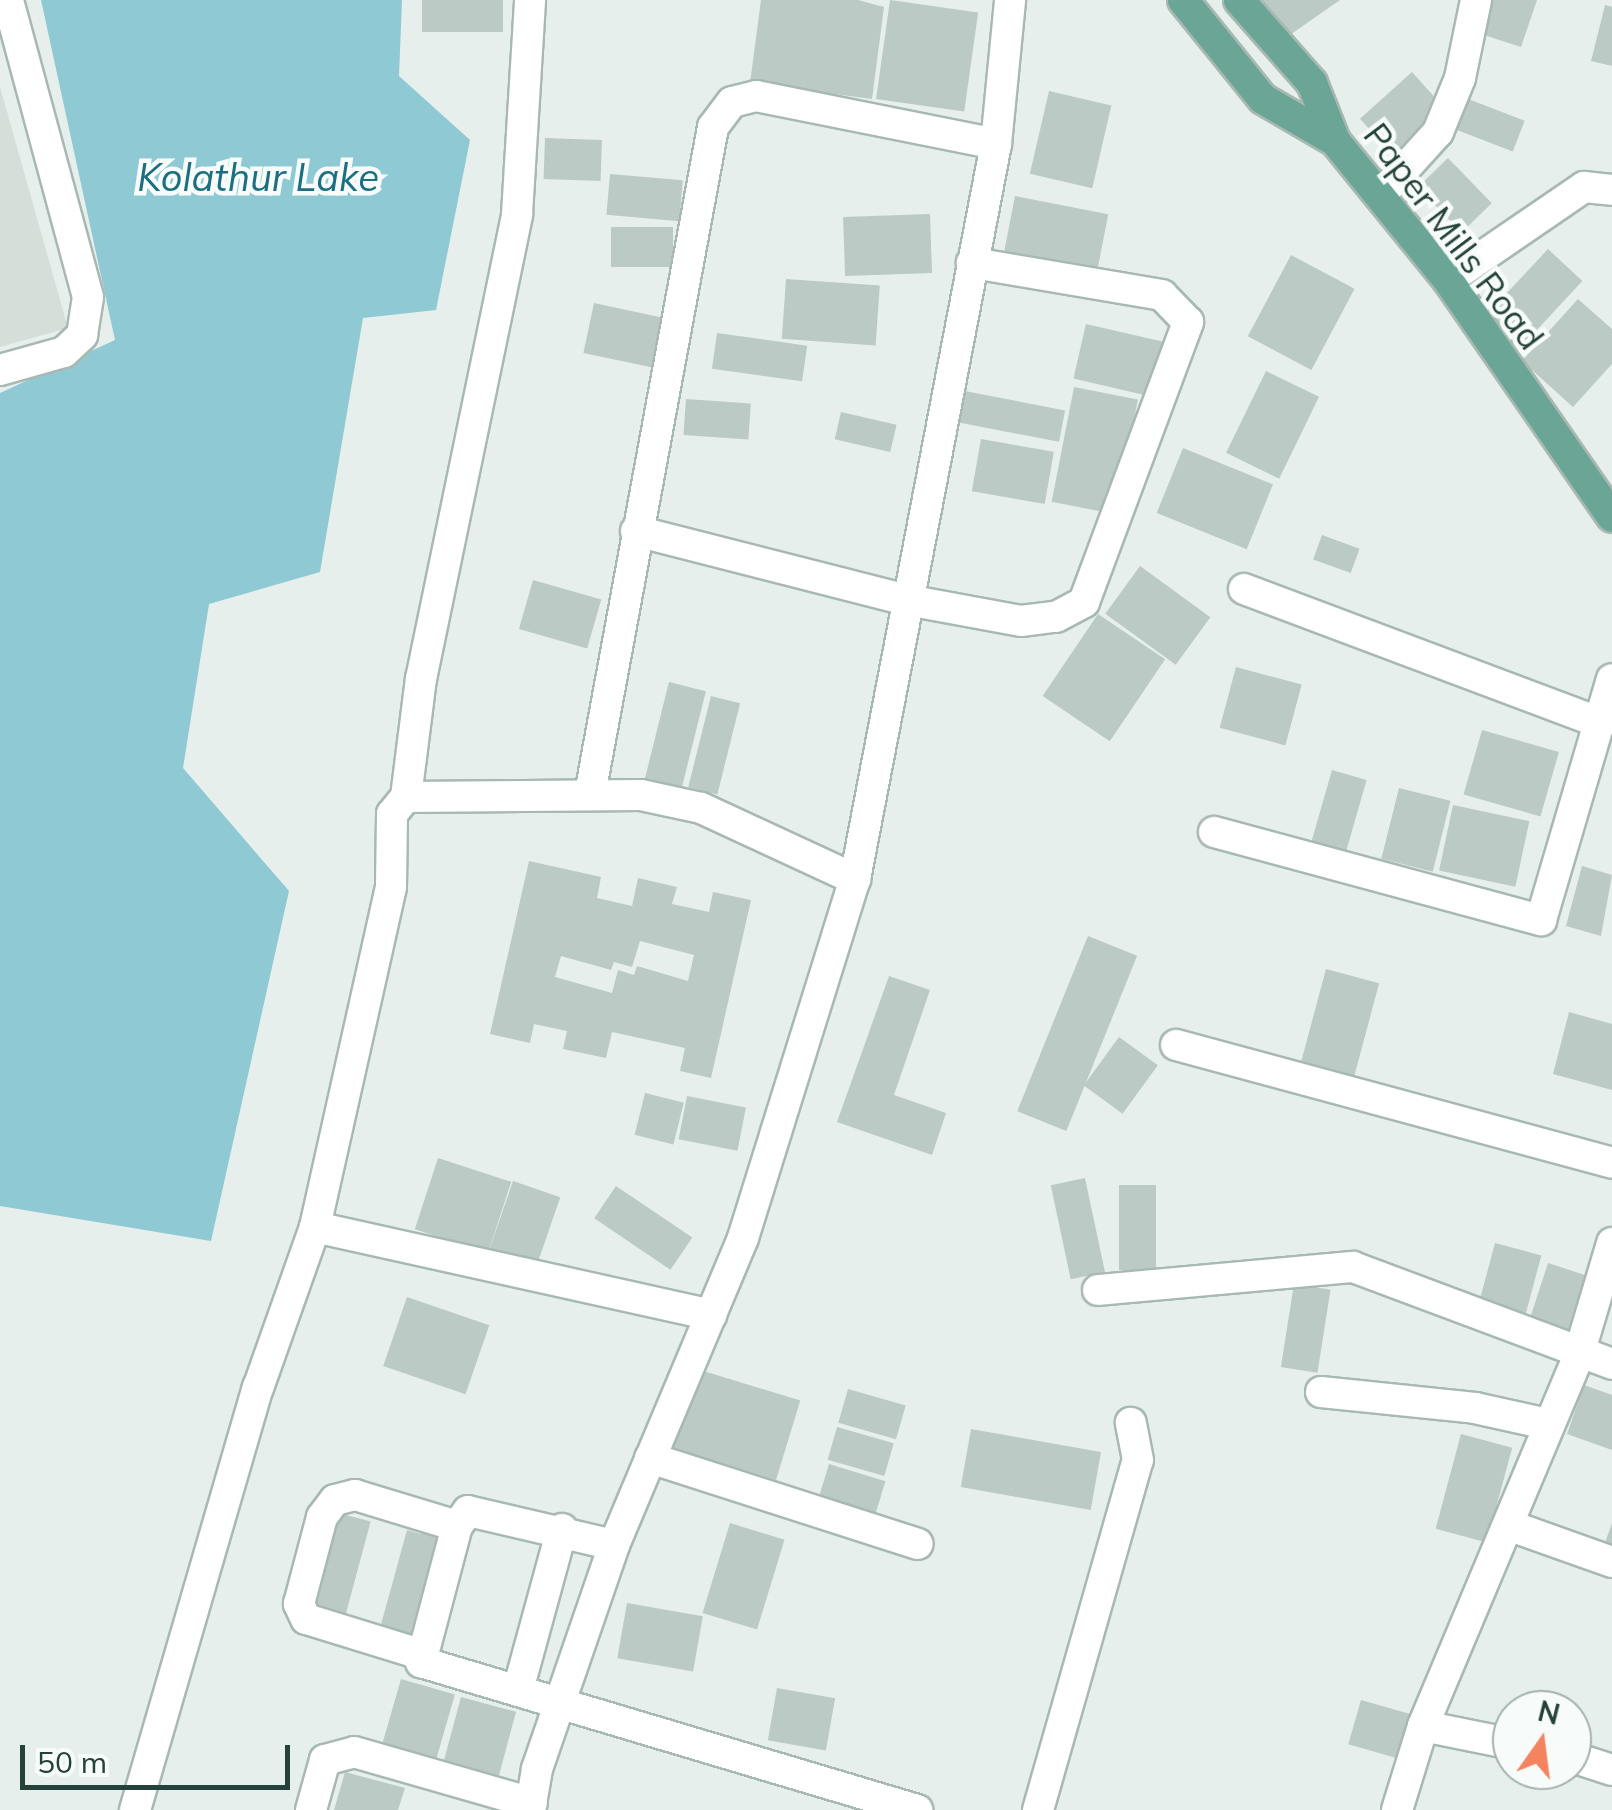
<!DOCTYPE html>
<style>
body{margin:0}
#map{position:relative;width:1612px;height:1810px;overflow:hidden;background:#e6efeb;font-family:Mulish,sans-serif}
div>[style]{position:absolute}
.built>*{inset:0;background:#d4dfda}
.water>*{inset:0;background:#8ec9d4}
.building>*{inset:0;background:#bbcac4;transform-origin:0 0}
.roads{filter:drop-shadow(2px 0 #a8b8b2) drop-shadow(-2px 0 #a8b8b2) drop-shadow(0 2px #a8b8b2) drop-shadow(0 -2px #a8b8b2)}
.minor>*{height:30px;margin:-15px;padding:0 15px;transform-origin:15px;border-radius:15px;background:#fff}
.major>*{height:30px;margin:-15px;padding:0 15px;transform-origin:15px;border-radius:15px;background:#6aa596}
span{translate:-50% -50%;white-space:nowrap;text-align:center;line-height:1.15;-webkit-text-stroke:9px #f7fbf9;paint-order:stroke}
.street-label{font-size:35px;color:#24423a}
.water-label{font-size:38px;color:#1c6f80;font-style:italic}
.north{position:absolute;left:1492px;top:1690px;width:100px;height:100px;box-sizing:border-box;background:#f7fbf9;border:2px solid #a3b1ad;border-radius:50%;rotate:14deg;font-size:28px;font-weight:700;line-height:40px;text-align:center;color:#24423a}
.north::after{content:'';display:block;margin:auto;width:35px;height:45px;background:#f4845f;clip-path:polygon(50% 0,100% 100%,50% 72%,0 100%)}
.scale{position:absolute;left:20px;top:1745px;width:270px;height:45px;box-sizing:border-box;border:5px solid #24423a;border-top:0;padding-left:12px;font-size:30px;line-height:35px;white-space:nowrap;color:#24423a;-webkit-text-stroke:8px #f7fbf9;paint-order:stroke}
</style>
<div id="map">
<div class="built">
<i style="clip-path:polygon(0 87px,68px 328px,0 347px)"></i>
</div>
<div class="water">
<i style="clip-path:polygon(41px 0,402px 0,399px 76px,470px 140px,436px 310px,363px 318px,320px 572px,209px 604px,183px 768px,289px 891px,211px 1241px,0 1206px,0 393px,115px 340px)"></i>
</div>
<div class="building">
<i style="left:422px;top:0;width:81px;height:32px"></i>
<i style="clip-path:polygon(761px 0,858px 0,884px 7px,872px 99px,750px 83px)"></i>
<i style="left:890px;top:0;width:89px;height:100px;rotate:8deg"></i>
<i style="clip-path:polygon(1256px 0,1340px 0,1284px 39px)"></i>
<i style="clip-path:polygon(1493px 0,1537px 0,1521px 47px,1481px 34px)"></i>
<i style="clip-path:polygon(1605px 5px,1612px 7px,1612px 66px,1591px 61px)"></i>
<i style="left:1412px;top:72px;width:51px;height:70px;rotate:48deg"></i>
<i style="left:1049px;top:91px;width:64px;height:85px;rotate:13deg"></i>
<i style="left:1463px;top:97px;width:66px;height:33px;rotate:21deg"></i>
<i style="left:545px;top:138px;width:57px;height:41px;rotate:2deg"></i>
<i style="left:1448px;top:158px;width:63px;height:42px;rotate:46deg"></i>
<i style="left:610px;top:174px;width:73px;height:41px;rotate:5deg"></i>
<i style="left:1015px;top:196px;width:95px;height:67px;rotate:11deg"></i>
<i style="left:930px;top:214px;width:59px;height:87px;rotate:88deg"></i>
<i style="left:611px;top:227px;width:62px;height:40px"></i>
<i style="left:1548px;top:249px;width:47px;height:95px;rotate:43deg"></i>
<i style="left:1291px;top:255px;width:72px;height:92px;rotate:28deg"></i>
<i style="left:786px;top:279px;width:94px;height:60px;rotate:4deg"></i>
<i style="clip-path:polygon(1578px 299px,1612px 329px,1612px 364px,1573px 407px,1522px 361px)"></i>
<i style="left:594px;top:303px;width:74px;height:51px;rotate:12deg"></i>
<i style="left:1086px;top:324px;width:86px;height:56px;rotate:13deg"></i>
<i style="left:717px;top:333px;width:91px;height:36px;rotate:8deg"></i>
<i style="left:1266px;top:371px;width:59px;height:91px;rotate:26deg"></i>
<i style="left:1074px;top:387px;width:65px;height:117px;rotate:11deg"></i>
<i style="left:965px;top:391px;width:102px;height:32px;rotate:11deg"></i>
<i style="left:686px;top:399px;width:65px;height:36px;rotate:4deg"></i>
<i style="left:841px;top:412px;width:57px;height:28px;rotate:13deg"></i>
<i style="left:981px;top:439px;width:74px;height:53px;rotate:10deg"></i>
<i style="left:1183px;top:448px;width:97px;height:70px;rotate:22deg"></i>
<i style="left:1322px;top:535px;width:40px;height:26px;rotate:20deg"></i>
<i style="left:1140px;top:566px;width:87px;height:59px;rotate:36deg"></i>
<i style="left:533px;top:580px;width:71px;height:51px;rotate:16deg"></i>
<i style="left:1098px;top:614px;width:81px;height:99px;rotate:34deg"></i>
<i style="left:1236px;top:667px;width:68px;height:63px;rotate:15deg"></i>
<i style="left:669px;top:682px;width:38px;height:99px;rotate:14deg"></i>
<i style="left:711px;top:696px;width:30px;height:94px;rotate:14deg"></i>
<i style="left:1482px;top:730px;width:80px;height:67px;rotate:16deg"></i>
<i style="left:1332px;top:770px;width:36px;height:79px;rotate:16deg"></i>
<i style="left:1399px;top:788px;width:53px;height:73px;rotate:14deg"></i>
<i style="left:1453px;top:805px;width:78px;height:67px;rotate:12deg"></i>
<i style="clip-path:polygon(evenodd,529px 861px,601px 877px,597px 898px,632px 906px,638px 878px,677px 887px,672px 904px,709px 912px,713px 892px,751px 900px,711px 1078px,680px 1071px,685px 1048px,612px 1032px,606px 1058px,563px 1049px,567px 1031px,534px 1024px,530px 1043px,490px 1034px,529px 861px,640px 941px,694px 955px,688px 981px,637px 966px,634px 975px,618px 970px,612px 993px,555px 977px,561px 956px,611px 970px,614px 962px,632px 967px,640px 941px)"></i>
<i style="clip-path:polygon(1582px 866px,1612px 875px,1601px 936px,1566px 926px)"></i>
<i style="left:1088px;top:936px;width:53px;height:189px;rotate:22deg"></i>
<i style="left:1326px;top:969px;width:55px;height:104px;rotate:15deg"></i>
<i style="clip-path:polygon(889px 976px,930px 990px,894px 1095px,946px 1113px,932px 1155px,837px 1122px)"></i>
<i style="clip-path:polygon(1569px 1012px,1612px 1024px,1612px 1090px,1553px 1074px)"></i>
<i style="left:1119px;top:1037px;width:48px;height:60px;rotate:36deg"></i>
<i style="left:645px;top:1093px;width:40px;height:43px;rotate:14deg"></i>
<i style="left:687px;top:1096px;width:60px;height:44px;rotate:11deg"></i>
<i style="left:438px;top:1158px;width:77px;height:75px;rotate:18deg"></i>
<i style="left:1085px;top:1178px;width:96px;height:35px;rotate:78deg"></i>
<i style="left:513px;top:1181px;width:50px;height:77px;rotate:19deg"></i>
<i style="left:1119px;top:1185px;width:37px;height:85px"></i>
<i style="left:616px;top:1186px;width:92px;height:39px;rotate:34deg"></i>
<i style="left:1495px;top:1243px;width:48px;height:70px;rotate:15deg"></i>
<i style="left:1548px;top:1263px;width:46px;height:67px;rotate:18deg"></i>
<i style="left:1294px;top:1284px;width:37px;height:84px;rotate:9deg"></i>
<i style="left:407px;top:1297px;width:87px;height:73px;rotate:19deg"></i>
<i style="left:697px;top:1369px;width:108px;height:83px;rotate:17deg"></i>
<i style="clip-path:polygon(1584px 1385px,1612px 1395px,1612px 1450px,1567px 1434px)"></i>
<i style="left:848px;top:1389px;width:60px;height:35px;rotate:16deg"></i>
<i style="left:837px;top:1427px;width:59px;height:34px;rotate:16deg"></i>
<i style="left:971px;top:1429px;width:132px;height:59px;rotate:10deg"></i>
<i style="left:1461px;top:1434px;width:53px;height:98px;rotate:15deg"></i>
<i style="left:829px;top:1464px;width:59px;height:34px;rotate:17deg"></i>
<i style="left:331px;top:1511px;width:41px;height:96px;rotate:15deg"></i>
<i style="left:730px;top:1523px;width:57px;height:94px;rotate:17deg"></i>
<i style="clip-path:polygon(1612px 1523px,1612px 1554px,1602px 1551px)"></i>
<i style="clip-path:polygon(423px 1527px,439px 1532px,407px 1646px,377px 1639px,407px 1530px,421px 1534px)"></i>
<i style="left:627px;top:1603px;width:77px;height:56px;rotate:10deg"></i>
<i style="left:401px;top:1679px;width:56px;height:68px;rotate:16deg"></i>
<i style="left:777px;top:1688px;width:59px;height:53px;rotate:10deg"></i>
<i style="left:461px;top:1697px;width:57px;height:66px;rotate:15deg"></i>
<i style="left:1361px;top:1700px;width:61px;height:46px;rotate:16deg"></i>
<i style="clip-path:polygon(345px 1772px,405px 1788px,398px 1810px,334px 1810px)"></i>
</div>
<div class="roads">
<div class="minor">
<i style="left:1380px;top:196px;width:86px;rotate:-47.8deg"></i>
<i style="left:1438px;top:132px;width:58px;rotate:-67.8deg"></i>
<i style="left:1460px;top:78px;width:80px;rotate:-78.4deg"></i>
<i style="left:1448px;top:280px;width:165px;rotate:-34.4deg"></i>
<i style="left:1584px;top:187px;width:28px;rotate:6deg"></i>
<i style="left:0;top:370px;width:66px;rotate:-15.7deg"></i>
<i style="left:64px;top:352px;width:25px;rotate:-43deg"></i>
<i style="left:82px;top:335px;width:38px;rotate:-81deg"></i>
<i style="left:88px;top:297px;width:308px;rotate:-105.1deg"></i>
<i style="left:636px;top:531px;width:280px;rotate:14.3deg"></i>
<i style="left:907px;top:600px;width:116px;rotate:10.4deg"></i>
<i style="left:1021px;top:621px;width:35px;rotate:-7deg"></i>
<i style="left:1056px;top:617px;width:32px;rotate:-28deg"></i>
<i style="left:1084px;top:602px;width:299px;rotate:-69.6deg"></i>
<i style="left:1188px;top:322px;width:37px;rotate:-134deg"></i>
<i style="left:1162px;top:295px;width:193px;rotate:-170.4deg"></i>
<i style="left:1244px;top:589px;width:381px;rotate:20.6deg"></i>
<i style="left:590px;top:794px;width:678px;rotate:-79.55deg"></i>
<i style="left:713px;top:127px;width:31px;rotate:-53deg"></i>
<i style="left:732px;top:102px;width:25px;rotate:-14deg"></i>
<i style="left:756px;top:96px;width:245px;rotate:11.3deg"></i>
<i style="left:406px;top:797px;width:119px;rotate:-82.8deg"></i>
<i style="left:421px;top:679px;width:475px;rotate:-78.3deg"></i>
<i style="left:517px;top:214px;width:214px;rotate:-86.5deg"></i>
<i style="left:1214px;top:832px;width:339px;rotate:15.1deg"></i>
<i style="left:1541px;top:920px;width:251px;rotate:-73.6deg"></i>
<i style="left:1176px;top:1045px;width:452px;rotate:15.1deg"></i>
<i style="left:315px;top:1227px;width:406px;rotate:12.5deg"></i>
<i style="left:1098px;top:1290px;width:256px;rotate:-5.2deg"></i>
<i style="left:1353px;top:1267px;width:277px;rotate:20.5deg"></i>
<i style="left:1321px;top:1392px;width:155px;rotate:5.9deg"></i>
<i style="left:1475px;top:1408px;width:74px;rotate:12.5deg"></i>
<i style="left:650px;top:1458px;width:281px;rotate:17.8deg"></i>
<i style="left:1508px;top:1525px;width:110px;rotate:19.6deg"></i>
<i style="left:614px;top:1545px;width:150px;rotate:-166.9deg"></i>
<i style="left:468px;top:1511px;width:19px;rotate:126deg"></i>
<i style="left:457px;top:1526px;width:141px;rotate:104.8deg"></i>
<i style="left:421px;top:1662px;width:518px;rotate:16.61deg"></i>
<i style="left:420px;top:1654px;width:119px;rotate:-162.9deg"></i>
<i style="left:306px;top:1619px;width:17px;rotate:-115deg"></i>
<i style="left:299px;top:1604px;width:90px;rotate:-75.2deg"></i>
<i style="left:322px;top:1517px;width:21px;rotate:-53deg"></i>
<i style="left:335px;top:1500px;width:21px;rotate:-14deg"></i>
<i style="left:355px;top:1495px;width:107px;rotate:16.9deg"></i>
<i style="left:518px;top:1690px;width:167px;rotate:-74.7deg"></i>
<i style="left:1423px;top:1726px;width:403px;rotate:-67.2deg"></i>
<i style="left:1579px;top:1354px;width:116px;rotate:-73.4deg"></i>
<i style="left:1572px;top:1757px;width:42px;rotate:18deg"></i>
<i style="left:135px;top:1810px;width:440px;rotate:-73.8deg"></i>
<i style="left:258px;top:1388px;width:171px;rotate:-70.5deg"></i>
<i style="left:315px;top:1227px;width:348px;rotate:-77.4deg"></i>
<i style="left:391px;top:887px;width:73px;rotate:-89.2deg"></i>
<i style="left:392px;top:814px;width:22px;rotate:-51deg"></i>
<i style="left:406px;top:797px;width:235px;rotate:-0.5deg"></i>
<i style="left:641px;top:795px;width:61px;rotate:12.2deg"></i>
<i style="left:701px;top:808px;width:170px;rotate:24.8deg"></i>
<i style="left:311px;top:1810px;width:52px;rotate:-74.4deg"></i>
<i style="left:325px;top:1760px;width:30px;rotate:-15deg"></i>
<i style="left:354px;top:1752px;width:185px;rotate:16deg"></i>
<i style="left:530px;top:1810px;width:42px;rotate:-80.3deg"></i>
<i style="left:537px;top:1769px;width:237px;rotate:-71deg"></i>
<i style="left:614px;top:1545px;width:333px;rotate:-67.2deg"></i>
<i style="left:743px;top:1238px;width:376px;rotate:-72.7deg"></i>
<i style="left:855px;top:879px;width:748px;rotate:-79.14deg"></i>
<i style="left:996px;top:144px;width:145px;rotate:-84.4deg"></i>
<i style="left:1038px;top:1810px;width:364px;rotate:-74.1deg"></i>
<i style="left:1138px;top:1460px;width:38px;rotate:-101deg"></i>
<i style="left:1397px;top:1810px;width:88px;rotate:-72.8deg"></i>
<i style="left:1423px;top:1726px;width:91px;rotate:11.4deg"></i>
</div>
<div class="major">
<i style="left:1183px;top:0;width:127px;rotate:51.1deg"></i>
<i style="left:1263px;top:99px;width:83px;rotate:30.3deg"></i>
<i style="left:1239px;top:0;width:111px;rotate:48.7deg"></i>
<i style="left:1312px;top:83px;width:62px;rotate:68.4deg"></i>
<i style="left:1335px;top:141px;width:179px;rotate:50.9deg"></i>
<i style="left:1448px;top:280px;width:288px;rotate:55.3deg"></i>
</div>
</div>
<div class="street-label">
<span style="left:1454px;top:236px;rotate:53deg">Paper Mills Road</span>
</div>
<div class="water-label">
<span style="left:258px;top:178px">Kolathur Lake</span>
</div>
<div class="north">N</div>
<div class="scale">50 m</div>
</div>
